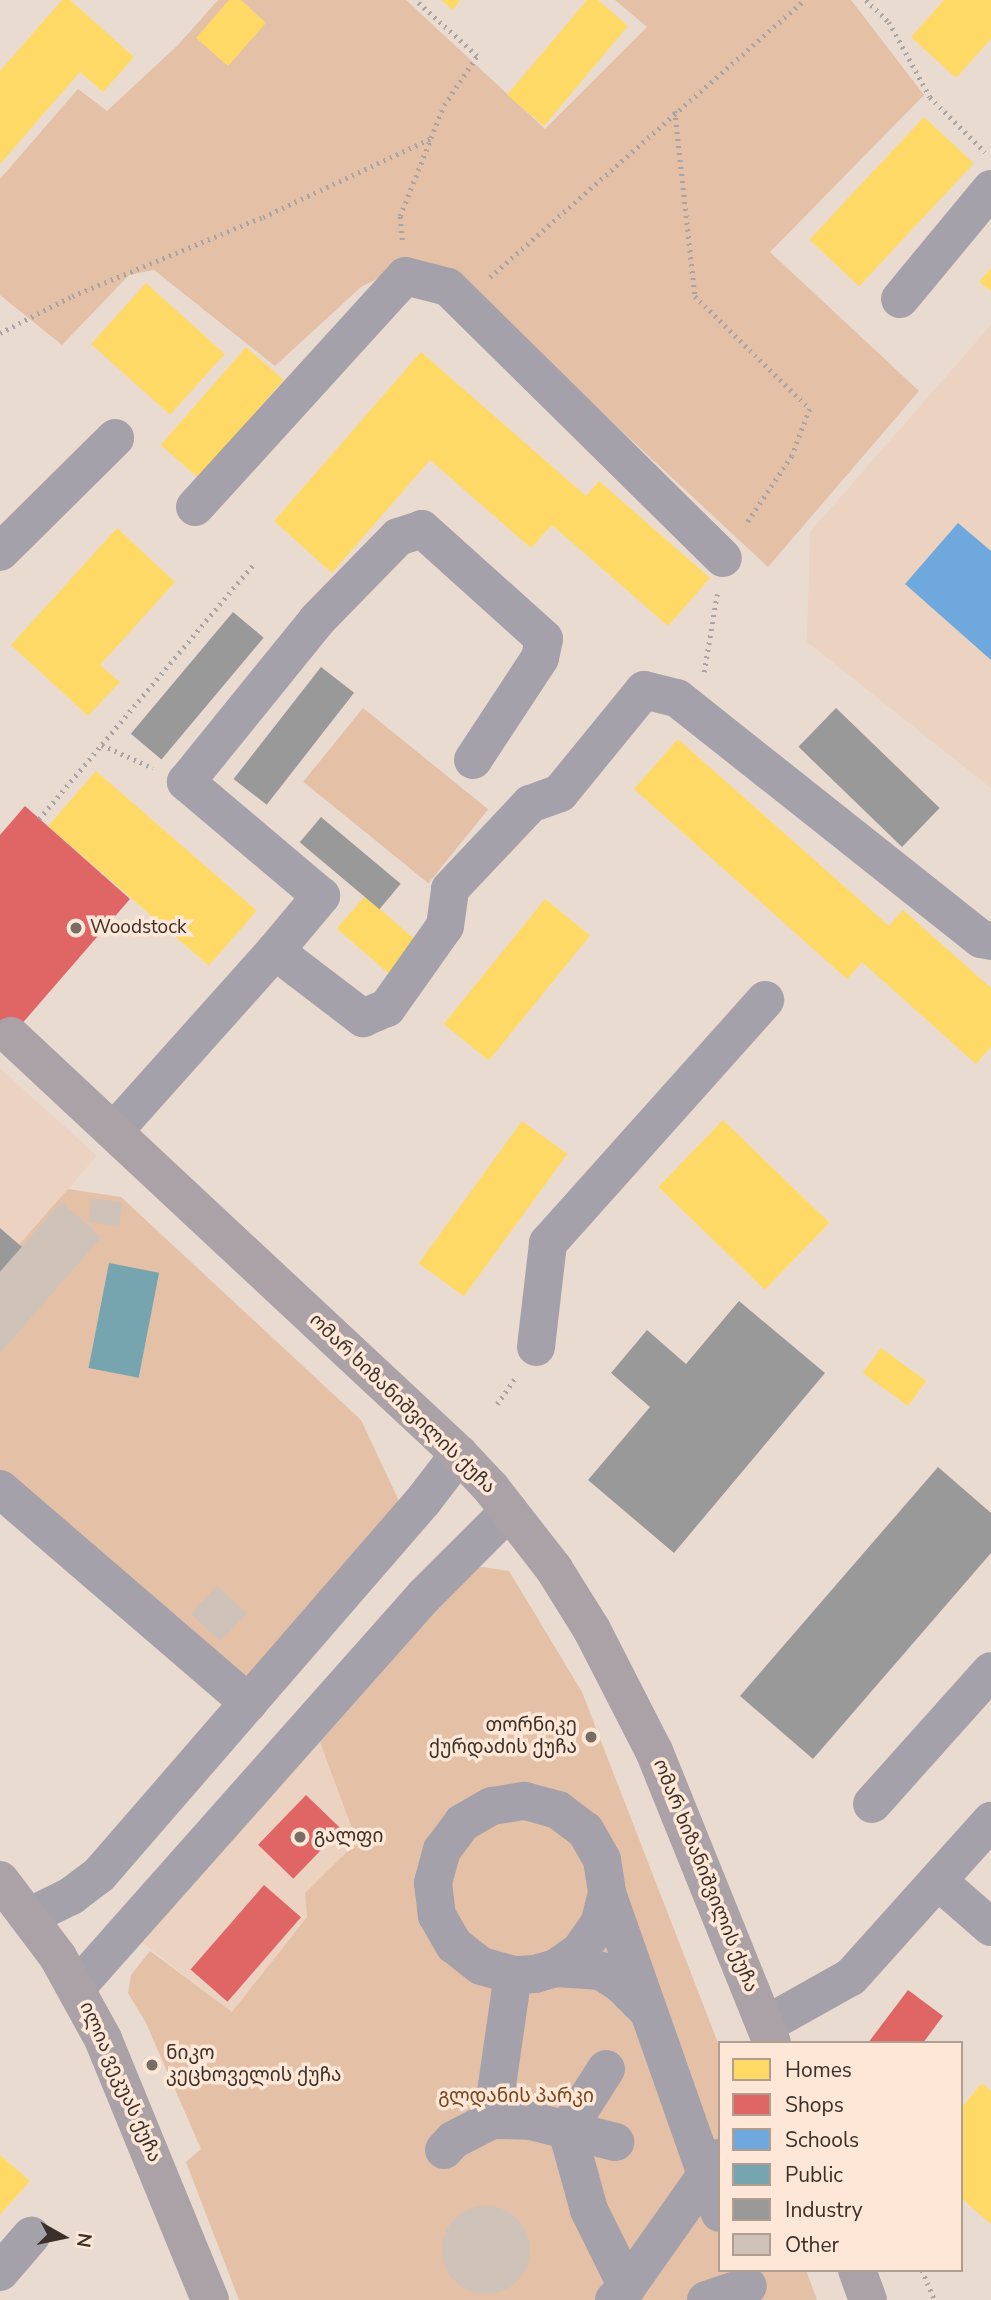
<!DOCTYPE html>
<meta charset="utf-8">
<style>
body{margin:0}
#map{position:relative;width:991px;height:2300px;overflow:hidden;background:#eadbd0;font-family:"Nunito Sans","Noto Sans Georgian",sans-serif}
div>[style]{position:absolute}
.built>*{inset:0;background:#ecd2c0}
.green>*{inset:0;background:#e3c0a6;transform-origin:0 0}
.homes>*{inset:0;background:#ffd966;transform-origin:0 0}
.shops>*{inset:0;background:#e06666;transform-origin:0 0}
.schools>*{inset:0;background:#6fa8dc}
.public>*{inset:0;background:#76a5af;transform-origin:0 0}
.industry>*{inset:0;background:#999;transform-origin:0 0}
.building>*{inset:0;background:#cec2b9;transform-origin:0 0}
.round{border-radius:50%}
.path>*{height:4.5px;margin-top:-2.25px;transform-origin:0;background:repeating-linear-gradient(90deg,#a9a3a4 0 2px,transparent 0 7px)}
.minor>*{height:38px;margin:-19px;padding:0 19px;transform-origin:19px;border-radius:19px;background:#a5a1aa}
.major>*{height:38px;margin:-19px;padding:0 19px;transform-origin:19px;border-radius:19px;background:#aaa2a7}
.dots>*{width:19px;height:19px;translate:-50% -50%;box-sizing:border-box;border:4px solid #fee7d7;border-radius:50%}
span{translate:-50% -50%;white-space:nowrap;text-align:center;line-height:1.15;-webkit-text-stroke:7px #fee7d7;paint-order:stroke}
.poi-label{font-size:19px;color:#3b3029}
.left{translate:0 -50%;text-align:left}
.right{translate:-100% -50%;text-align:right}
.street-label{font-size:19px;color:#3b3029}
.park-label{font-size:19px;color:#78451b}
.legend{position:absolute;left:718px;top:2041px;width:245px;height:231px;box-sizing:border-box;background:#fee7d7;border:2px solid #b09e91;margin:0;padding:9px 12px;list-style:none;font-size:21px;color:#3b3029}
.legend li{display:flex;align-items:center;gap:14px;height:35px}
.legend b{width:35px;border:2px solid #b09e91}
.north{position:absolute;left:28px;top:2202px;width:70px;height:70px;-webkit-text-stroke:5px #fee7d7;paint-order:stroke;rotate:99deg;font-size:19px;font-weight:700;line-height:28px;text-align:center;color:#3b3029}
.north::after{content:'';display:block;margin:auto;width:24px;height:32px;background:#3b3029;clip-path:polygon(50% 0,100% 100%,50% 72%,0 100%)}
</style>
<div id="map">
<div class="built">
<i style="clip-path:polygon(991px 325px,991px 788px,807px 642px,810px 532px)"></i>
<i style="clip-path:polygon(0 1068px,97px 1156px,0 1266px)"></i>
<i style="clip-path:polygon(320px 1742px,357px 1842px,305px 1893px,307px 1916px,232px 2013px,140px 1941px)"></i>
</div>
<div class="green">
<i style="clip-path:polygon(218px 0,406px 0,545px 129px,647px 27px,615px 0,851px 0,924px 95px,770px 252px,919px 391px,768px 567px,453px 274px,402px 266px,361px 287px,275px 366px,154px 270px,129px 275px,62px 345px,0 295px,0 179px,78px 89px,107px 111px,178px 45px)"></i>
<i style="left:363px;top:708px;width:161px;height:95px;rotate:39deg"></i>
<i style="clip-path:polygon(68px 1189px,121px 1197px,361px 1420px,399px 1501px,247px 1689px,0 1473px,0 1266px)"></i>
<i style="clip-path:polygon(476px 1566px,509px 1571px,582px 1692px,720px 2048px,720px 2270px,806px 2270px,817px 2300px,239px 2300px,186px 2162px,201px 2149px,146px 2023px,128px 1993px,131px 1975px,150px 1951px,232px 2012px,307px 1917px,305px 1893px,357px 1842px,320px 1742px)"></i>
</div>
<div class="homes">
<i style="clip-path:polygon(62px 0,70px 0,134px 57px,103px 92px,80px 72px,0 164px,0 71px)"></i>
<i style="clip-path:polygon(229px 0,241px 0,266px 23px,228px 66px,196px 38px)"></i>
<i style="clip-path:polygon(441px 0,460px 0,453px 10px)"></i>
<i style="clip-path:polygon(587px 0,598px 0,628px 26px,544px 126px,507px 95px)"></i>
<i style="clip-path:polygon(944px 0,991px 0,991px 39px,956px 78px,911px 37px)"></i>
<i style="left:924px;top:117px;width:68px;height:168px;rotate:43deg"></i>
<i style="clip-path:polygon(991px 268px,991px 291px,979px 282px)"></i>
<i style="left:146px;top:283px;width:106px;height:82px;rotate:42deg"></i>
<i style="left:246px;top:347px;width:50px;height:130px;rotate:41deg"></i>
<i style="clip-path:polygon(421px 352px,586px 496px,599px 481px,710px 578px,668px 626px,552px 525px,531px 548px,430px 460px,332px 573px,274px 521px)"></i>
<i style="clip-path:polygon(117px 528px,175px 582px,100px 665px,120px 682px,88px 716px,11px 645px)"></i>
<i style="clip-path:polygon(678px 739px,889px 926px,903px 910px,991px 988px,991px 1047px,976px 1064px,862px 962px,847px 979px,634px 789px)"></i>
<i style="left:96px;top:771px;width:213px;height:73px;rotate:41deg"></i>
<i style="left:365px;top:896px;width:72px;height:43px;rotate:41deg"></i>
<i style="left:545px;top:899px;width:58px;height:161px;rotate:39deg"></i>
<i style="left:723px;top:1120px;width:148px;height:93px;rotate:44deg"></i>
<i style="left:522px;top:1121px;width:56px;height:176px;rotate:36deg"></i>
<i style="left:881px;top:1348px;width:56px;height:31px;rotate:36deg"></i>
<i style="clip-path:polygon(982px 2083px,991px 2091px,991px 2224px,961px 2198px,961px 2108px)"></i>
<i style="clip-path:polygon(0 2155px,30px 2181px,0 2215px)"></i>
</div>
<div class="shops">
<i style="clip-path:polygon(25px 806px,130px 899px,0 1049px,0 835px)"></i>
<i style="left:306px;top:1795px;width:49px;height:69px;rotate:44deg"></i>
<i style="left:264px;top:1885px;width:49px;height:112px;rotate:41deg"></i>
<i style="clip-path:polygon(908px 1990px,943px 2016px,923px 2043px,868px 2043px)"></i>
</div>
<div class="schools">
<i style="clip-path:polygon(958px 523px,991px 551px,991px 660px,905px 584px)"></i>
</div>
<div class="public">
<i style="left:109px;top:1263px;width:51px;height:107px;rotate:11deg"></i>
</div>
<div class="industry">
<i style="left:233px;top:612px;width:40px;height:159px;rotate:40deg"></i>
<i style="left:321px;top:667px;width:42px;height:142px;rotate:38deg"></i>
<i style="left:836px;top:708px;width:144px;height:54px;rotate:44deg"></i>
<i style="left:321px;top:817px;width:104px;height:33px;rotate:40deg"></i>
<i style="clip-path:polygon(0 1228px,22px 1247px,0 1272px)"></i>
<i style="clip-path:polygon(739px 1301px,825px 1373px,674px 1553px,588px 1480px,650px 1407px,611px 1373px,647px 1330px,686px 1364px)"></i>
<i style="clip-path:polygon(938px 1467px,991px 1513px,991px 1553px,813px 1759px,740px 1696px)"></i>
</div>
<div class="building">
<i style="left:92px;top:1198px;width:31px;height:24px;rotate:9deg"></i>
<i style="clip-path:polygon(61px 1202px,101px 1237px,0 1353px,0 1272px)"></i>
<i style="left:217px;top:1586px;width:40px;height:38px;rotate:43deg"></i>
<i class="round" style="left:442px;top:2206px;width:88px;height:88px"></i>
</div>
<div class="path">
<i style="left:866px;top:0;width:32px;rotate:44deg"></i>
<i style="left:889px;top:22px;width:85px;rotate:61.3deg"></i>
<i style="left:930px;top:97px;width:78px;rotate:45deg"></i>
<i style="left:675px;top:111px;width:186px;rotate:83.8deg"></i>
<i style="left:695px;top:296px;width:161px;rotate:44.5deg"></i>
<i style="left:810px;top:409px;width:50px;rotate:111deg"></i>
<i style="left:792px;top:456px;width:84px;rotate:123.9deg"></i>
<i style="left:402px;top:240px;width:24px;rotate:-95deg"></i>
<i style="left:400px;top:216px;width:119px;rotate:-68.4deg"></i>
<i style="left:444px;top:105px;width:59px;rotate:-56deg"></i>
<i style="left:477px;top:56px;width:84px;rotate:-137.9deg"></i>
<i style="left:490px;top:277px;width:419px;rotate:-41.4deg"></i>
<i style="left:0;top:333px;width:81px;rotate:-27.2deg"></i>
<i style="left:72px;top:296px;width:207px;rotate:-22.5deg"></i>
<i style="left:263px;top:217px;width:187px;rotate:-25.1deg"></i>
<i style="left:704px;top:672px;width:79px;rotate:-80.5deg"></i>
<i style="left:102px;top:745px;width:56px;rotate:24.3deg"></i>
<i style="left:39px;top:819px;width:332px;rotate:-49.9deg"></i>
<i style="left:497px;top:1404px;width:33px;rotate:-55deg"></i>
<i style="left:922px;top:2270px;width:33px;rotate:67deg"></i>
</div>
<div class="minor">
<i style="left:900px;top:299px;width:143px;rotate:-50.4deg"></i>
<i style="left:195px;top:507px;width:312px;rotate:-47.7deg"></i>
<i style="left:405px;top:276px;width:44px;rotate:14.3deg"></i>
<i style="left:448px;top:287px;width:386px;rotate:44.6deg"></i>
<i style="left:0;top:552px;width:162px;rotate:-44.7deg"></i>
<i style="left:275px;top:951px;width:72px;rotate:-50.1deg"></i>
<i style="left:321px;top:896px;width:177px;rotate:-139.8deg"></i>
<i style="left:186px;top:782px;width:208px;rotate:-51deg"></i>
<i style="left:317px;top:620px;width:116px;rotate:-45.7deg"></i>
<i style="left:398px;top:537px;width:25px;rotate:-18deg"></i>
<i style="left:422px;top:529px;width:164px;rotate:42deg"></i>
<i style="left:544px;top:639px;width:19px;rotate:102deg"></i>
<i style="left:540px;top:658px;width:122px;rotate:123.3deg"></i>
<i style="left:114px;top:1131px;width:241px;rotate:-48.2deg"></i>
<i style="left:275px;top:951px;width:111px;rotate:37.3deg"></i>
<i style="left:363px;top:1018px;width:26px;rotate:-23deg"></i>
<i style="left:387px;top:1008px;width:100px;rotate:-54.7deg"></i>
<i style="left:445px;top:926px;width:37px;rotate:-82deg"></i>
<i style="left:450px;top:889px;width:117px;rotate:-46.7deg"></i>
<i style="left:530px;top:804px;width:32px;rotate:-20deg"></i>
<i style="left:560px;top:793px;width:133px;rotate:-50.8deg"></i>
<i style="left:644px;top:690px;width:34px;rotate:14deg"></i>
<i style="left:677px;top:698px;width:388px;rotate:38.4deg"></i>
<i style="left:981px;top:939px;width:10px;rotate:11deg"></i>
<i style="left:536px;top:1347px;width:105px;rotate:-83.4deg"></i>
<i style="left:548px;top:1243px;width:326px;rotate:-48.2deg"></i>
<i style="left:0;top:1489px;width:328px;rotate:40.7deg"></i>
<i style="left:872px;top:1804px;width:178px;rotate:-48.2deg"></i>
<i style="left:938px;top:1881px;width:70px;rotate:41deg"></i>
<i style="left:607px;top:1893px;width:32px;rotate:104deg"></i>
<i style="left:599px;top:1924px;width:32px;rotate:125deg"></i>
<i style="left:581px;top:1950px;width:31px;rotate:144deg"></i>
<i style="left:556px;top:1968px;width:22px;rotate:164deg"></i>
<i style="left:535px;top:1974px;width:22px;rotate:177deg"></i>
<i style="left:513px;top:1975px;width:33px;rotate:-164deg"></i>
<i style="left:481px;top:1966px;width:34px;rotate:-142deg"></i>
<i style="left:454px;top:1945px;width:34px;rotate:-120deg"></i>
<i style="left:437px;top:1916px;width:33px;rotate:-97deg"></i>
<i style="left:433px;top:1883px;width:34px;rotate:-75deg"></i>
<i style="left:442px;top:1850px;width:34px;rotate:-53deg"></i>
<i style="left:462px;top:1823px;width:34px;rotate:-30deg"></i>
<i style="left:492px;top:1806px;width:33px;rotate:-9deg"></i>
<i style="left:525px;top:1801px;width:34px;rotate:15deg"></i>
<i style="left:558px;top:1810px;width:34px;rotate:37deg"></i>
<i style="left:585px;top:1830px;width:34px;rotate:60deg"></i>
<i style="left:602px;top:1860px;width:33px;rotate:81deg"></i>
<i style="left:607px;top:1893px;width:339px;rotate:70.6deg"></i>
<i style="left:30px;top:1916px;width:46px;rotate:-26deg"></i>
<i style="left:71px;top:1896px;width:35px;rotate:-37deg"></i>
<i style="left:99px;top:1875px;width:495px;rotate:-49.1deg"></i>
<i style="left:423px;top:1501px;width:59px;rotate:-52.5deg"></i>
<i style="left:556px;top:1968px;width:45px;rotate:3.8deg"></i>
<i style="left:601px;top:1971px;width:24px;rotate:33deg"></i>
<i style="left:621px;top:1984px;width:35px;rotate:45deg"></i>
<i style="left:77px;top:1987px;width:523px;rotate:-48.41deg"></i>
<i style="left:424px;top:1596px;width:120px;rotate:-45deg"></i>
<i style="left:765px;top:2025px;width:98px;rotate:-29.2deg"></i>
<i style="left:851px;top:1977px;width:210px;rotate:-48.1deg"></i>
<i style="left:606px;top:2069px;width:72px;rotate:122.6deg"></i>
<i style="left:567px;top:2130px;width:83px;rotate:74.6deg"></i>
<i style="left:589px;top:2210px;width:86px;rotate:63.7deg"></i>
<i style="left:492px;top:2120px;width:147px;rotate:-81.8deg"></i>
<i style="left:444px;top:2150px;width:13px;rotate:-48deg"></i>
<i style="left:453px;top:2140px;width:44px;rotate:-27.1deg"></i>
<i style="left:492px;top:2120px;width:39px;rotate:1deg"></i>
<i style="left:531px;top:2121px;width:87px;rotate:14deg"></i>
<i style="left:0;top:2272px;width:48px;rotate:-49.3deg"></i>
<i style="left:614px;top:2300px;width:18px;rotate:-45deg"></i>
<i style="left:627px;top:2287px;width:158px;rotate:-54.8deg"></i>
<i style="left:706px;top:2300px;width:44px;rotate:-18.4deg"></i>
</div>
<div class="major">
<i style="left:11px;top:1036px;width:613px;rotate:43.02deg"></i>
<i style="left:459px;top:1454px;width:47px;rotate:46.7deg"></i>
<i style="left:491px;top:1488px;width:103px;rotate:52.1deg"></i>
<i style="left:554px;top:1569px;width:72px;rotate:58.1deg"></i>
<i style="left:592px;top:1630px;width:136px;rotate:62.9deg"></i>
<i style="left:654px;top:1751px;width:315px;rotate:68deg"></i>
<i style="left:0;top:1880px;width:96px;rotate:53deg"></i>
<i style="left:58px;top:1957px;width:94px;rotate:61.2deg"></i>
<i style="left:103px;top:2039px;width:282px;rotate:67.7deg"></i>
<i style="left:857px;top:2270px;width:32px;rotate:70deg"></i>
</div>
<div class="dots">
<i style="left:76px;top:928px;background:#786c63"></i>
<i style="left:591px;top:1737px;background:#786c63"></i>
<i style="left:300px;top:1837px;background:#786c63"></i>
<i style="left:152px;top:2065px;background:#786c63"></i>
</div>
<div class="poi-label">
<span class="left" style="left:90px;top:928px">Woodstock</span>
<span class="right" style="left:577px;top:1737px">თორნიკე<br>ქურდაძის ქუჩა</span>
<span class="left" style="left:314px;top:1837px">გალფი</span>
<span class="left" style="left:166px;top:2065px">ნიკო<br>კეცხოველის ქუჩა</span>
</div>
<div class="street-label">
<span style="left:402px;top:1404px;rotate:44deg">ომარ ხიზანიშვილის ქუჩა</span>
<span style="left:705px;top:1876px;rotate:68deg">ომარ ხიზანიშვილის ქუჩა</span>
<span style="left:120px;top:2082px;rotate:66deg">ილია ვეკუას ქუჩა</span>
</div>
<div class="park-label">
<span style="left:516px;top:2097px">გლდანის პარკი</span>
</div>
<ul class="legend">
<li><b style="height:19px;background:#ffd966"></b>Homes</li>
<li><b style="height:19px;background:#e06666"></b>Shops</li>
<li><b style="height:19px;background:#6fa8dc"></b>Schools</li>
<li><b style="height:19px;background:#76a5af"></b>Public</li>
<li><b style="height:19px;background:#999"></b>Industry</li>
<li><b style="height:19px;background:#cec2b9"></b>Other</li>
</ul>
<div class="north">N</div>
</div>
